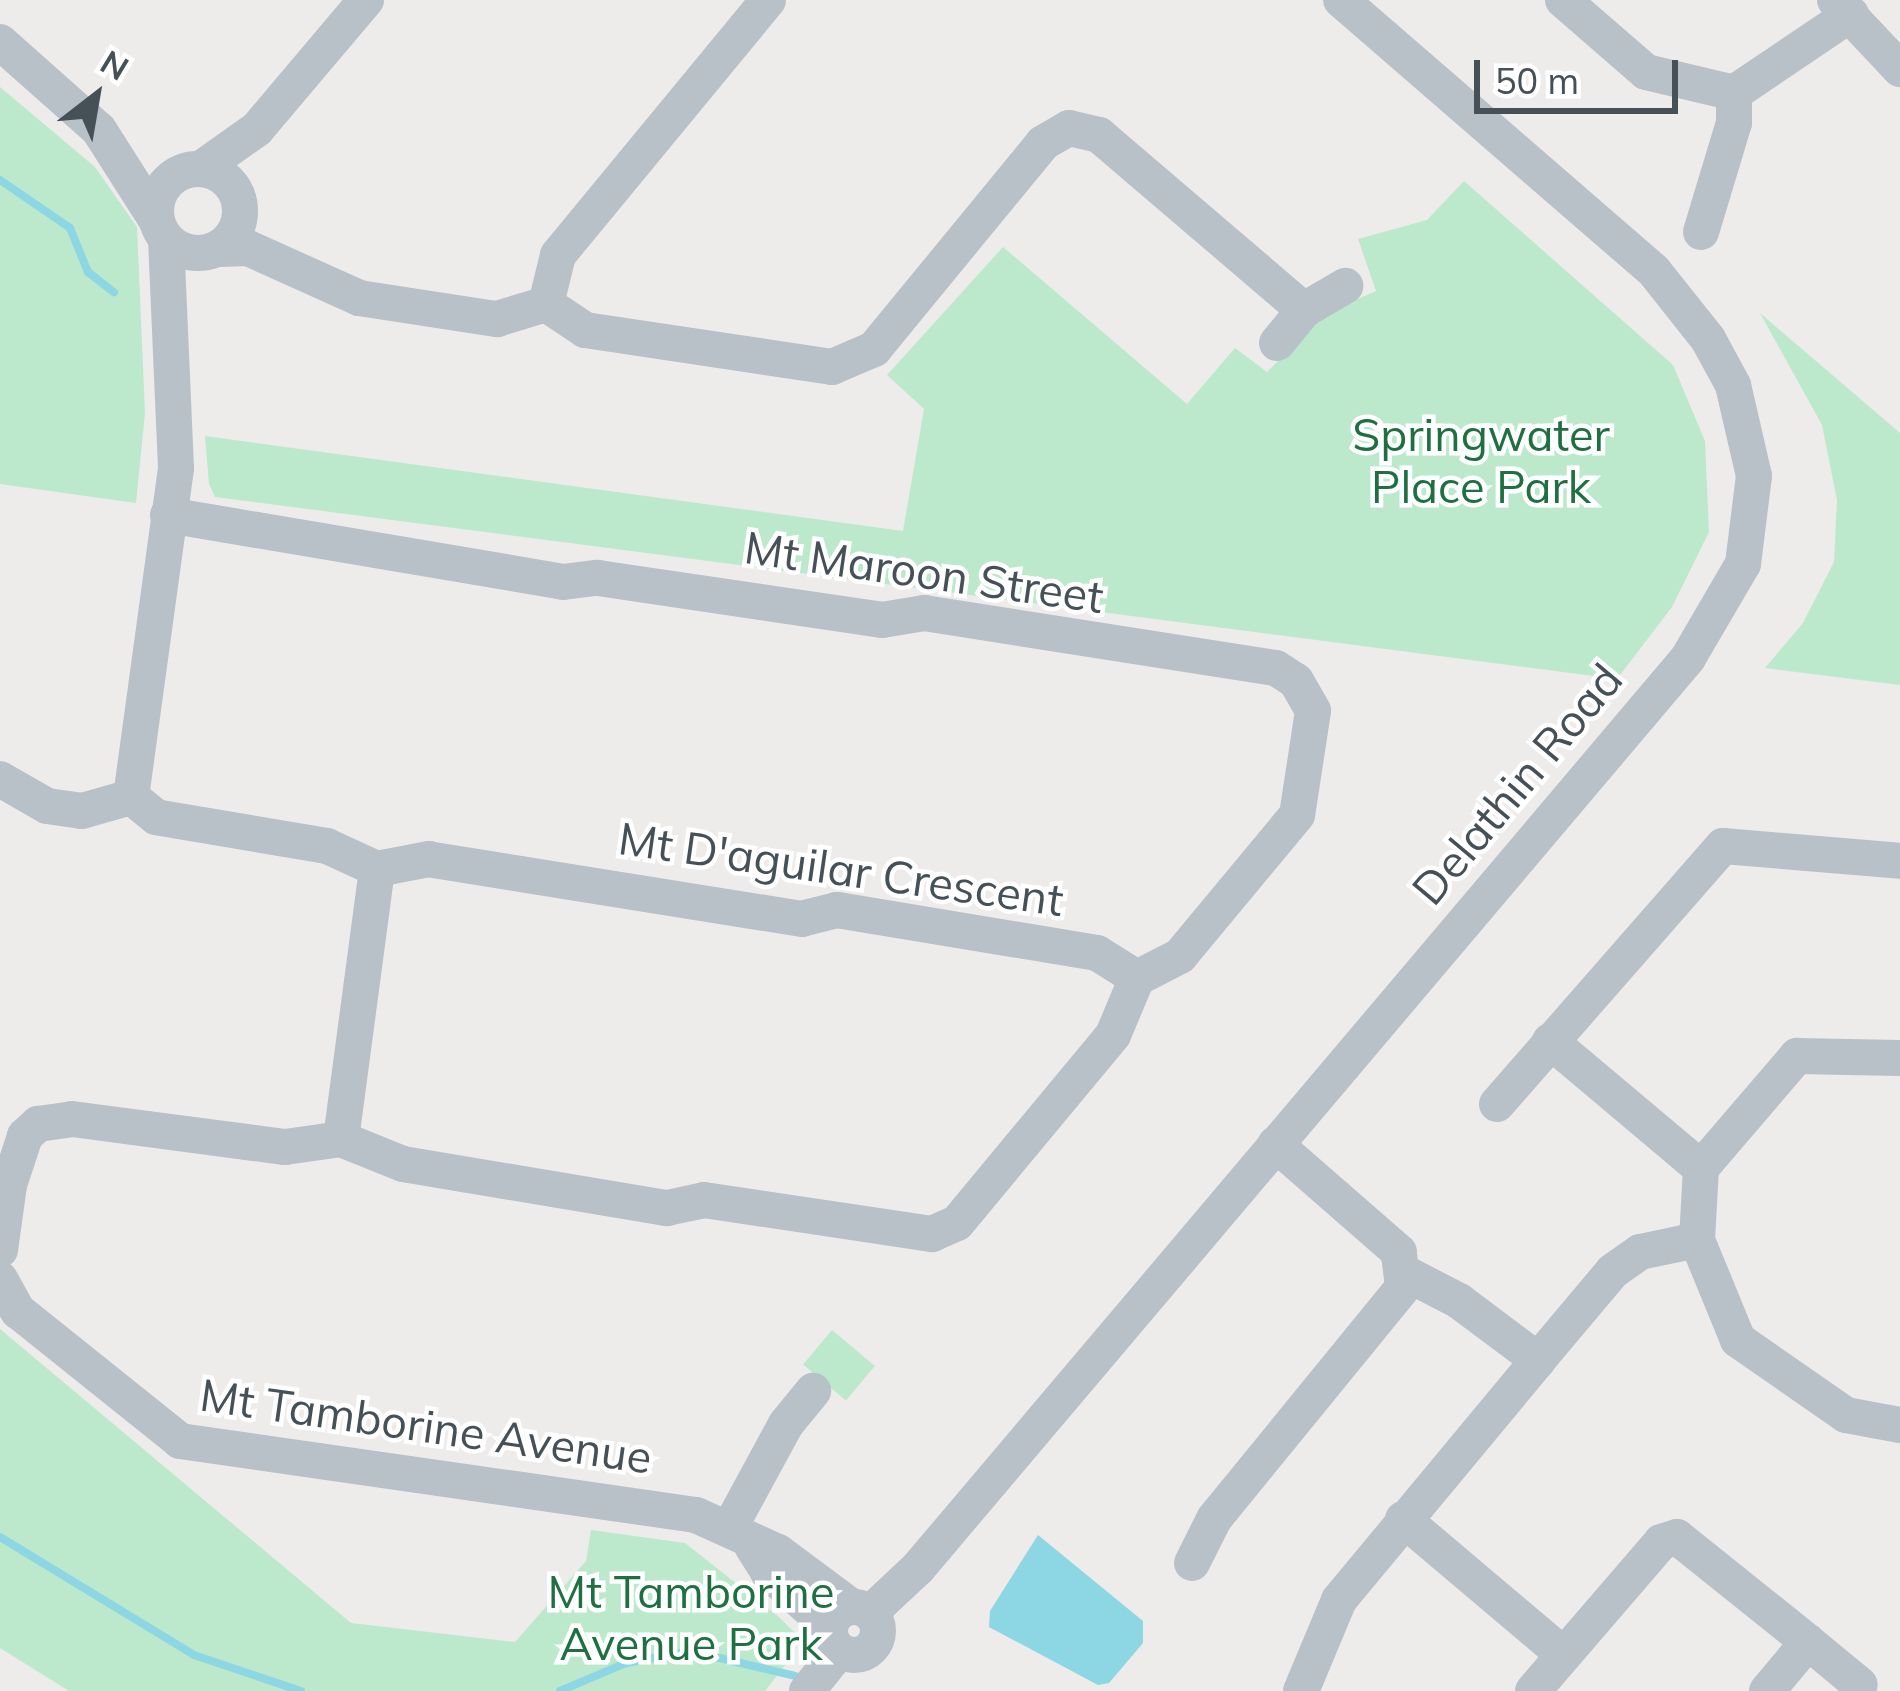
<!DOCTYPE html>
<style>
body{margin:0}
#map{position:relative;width:1900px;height:1691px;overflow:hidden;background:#eeebeb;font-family:Mulish,sans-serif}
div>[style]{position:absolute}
.green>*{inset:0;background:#bce9cb;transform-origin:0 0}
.water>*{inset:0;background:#8dd6e3}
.stream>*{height:8px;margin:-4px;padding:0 4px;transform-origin:4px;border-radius:4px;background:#8dd6e3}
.minor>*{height:36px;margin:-18px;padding:0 18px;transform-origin:18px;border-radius:18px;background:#b8c1c7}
.minor>.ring{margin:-18px;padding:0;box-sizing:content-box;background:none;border:36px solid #b8c1c7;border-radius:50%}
span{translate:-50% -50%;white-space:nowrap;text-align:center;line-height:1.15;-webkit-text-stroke:9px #fff;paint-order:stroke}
.park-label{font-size:45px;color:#1e7042}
.street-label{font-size:45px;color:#465057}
.north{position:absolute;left:36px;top:36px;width:120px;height:120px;-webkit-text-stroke:9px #fff;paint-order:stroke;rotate:31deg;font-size:33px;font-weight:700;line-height:48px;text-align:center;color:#465057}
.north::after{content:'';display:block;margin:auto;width:42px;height:54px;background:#465057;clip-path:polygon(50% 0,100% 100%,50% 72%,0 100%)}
.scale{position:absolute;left:1474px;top:60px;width:204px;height:54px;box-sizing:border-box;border:6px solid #465057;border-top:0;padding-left:15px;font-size:36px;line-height:42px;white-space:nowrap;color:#465057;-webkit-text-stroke:9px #fff;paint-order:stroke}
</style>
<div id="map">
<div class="green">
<i style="clip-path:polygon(0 87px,95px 167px,137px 227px,145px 413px,136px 503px,0 484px)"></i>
<i style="clip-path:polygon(1464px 181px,1673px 365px,1705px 441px,1709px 532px,1672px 607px,1617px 679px,215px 497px,209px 484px,205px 436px,903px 531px,924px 409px,887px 375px,1003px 247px,1187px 404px,1235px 348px,1267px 372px,1324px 314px,1376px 291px,1358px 239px,1427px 220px)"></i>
<i style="clip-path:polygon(1760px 313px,1900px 433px,1900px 685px,1765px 668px,1803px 623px,1834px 562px,1837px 500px,1822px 425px)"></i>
<i style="clip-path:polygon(0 1329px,351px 1623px,515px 1642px,586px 1561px,591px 1530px,685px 1543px,779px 1617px,795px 1633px,793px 1655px,765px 1691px,69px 1691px,0 1648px)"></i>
<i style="left:832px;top:1330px;width:56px;height:45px;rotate:40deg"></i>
</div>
<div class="water">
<i style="clip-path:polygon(1038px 1535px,1143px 1621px,1143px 1643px,1109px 1683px,1098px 1685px,989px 1627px,990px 1611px)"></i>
</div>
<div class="stream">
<i style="left:0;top:180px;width:85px;rotate:34.4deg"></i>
<i style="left:70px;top:228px;width:48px;rotate:67.8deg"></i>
<i style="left:88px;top:272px;width:33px;rotate:38deg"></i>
<i style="left:0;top:1537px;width:227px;rotate:31.3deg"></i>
<i style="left:194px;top:1655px;width:113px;rotate:18.6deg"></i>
<i style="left:560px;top:1691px;width:72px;rotate:-23deg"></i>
<i style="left:626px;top:1663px;width:66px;rotate:-10.5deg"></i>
<i style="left:691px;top:1651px;width:107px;rotate:13.5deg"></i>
</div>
<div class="minor">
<i style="left:1563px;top:0;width:110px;rotate:40.9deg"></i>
<i style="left:1646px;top:72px;width:90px;rotate:13.4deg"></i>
<i style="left:1734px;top:93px;width:141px;rotate:-34deg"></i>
<i style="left:1835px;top:0;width:95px;rotate:46.7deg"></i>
<i style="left:0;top:42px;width:132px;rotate:41.6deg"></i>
<i style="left:99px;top:130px;width:108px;rotate:57.5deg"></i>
<i style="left:202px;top:168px;width:67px;rotate:-35.3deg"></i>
<i style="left:257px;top:129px;width:169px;rotate:-49.8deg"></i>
<i class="ring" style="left:156px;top:169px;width:48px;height:48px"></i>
<i style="left:1701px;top:232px;width:114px;rotate:-73.2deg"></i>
<i style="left:1734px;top:123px;width:30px;rotate:-90deg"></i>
<i style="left:219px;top:249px;width:29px;rotate:-2deg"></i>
<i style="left:248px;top:248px;width:122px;rotate:24.2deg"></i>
<i style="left:359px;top:298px;width:140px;rotate:8.7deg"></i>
<i style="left:497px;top:319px;width:51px;rotate:-17deg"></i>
<i style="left:546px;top:304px;width:47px;rotate:33.7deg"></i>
<i style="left:585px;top:330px;width:250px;rotate:8.5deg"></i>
<i style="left:832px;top:367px;width:46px;rotate:-23.2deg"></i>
<i style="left:874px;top:349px;width:266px;rotate:-50.6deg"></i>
<i style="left:1043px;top:143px;width:30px;rotate:-30deg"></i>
<i style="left:1069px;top:128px;width:31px;rotate:13deg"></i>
<i style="left:1099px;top:135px;width:270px;rotate:40.5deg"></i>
<i style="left:546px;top:304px;width:50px;rotate:-76.2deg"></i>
<i style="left:558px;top:255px;width:330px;rotate:-50.5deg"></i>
<i style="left:1277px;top:343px;width:43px;rotate:-50.7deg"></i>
<i style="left:1304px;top:310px;width:48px;rotate:-30.3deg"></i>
<i style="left:168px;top:515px;width:401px;rotate:9.6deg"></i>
<i style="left:563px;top:582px;width:35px;rotate:-7deg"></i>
<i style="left:598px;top:578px;width:287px;rotate:8.4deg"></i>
<i style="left:882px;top:620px;width:43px;rotate:-9.5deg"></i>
<i style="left:924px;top:613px;width:356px;rotate:8.9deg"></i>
<i style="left:1276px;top:668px;width:24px;rotate:33deg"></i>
<i style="left:1296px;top:681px;width:34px;rotate:60deg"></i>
<i style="left:1313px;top:711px;width:105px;rotate:98.7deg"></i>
<i style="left:1297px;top:815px;width:183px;rotate:129.7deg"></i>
<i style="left:1180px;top:956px;width:48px;rotate:152.9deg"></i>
<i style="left:0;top:779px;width:54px;rotate:29.9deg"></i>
<i style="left:47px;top:806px;width:35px;rotate:8deg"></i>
<i style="left:82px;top:811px;width:51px;rotate:-15.9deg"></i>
<i style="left:131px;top:797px;width:332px;rotate:-82.2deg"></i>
<i style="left:176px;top:468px;width:229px;rotate:-92.5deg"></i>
<i style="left:1550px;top:1041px;width:197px;rotate:40.1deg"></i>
<i style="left:1701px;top:1168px;width:72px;rotate:93.2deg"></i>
<i style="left:1697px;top:1240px;width:108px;rotate:67.7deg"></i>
<i style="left:1738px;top:1340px;width:131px;rotate:34.8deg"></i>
<i style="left:1846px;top:1415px;width:55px;rotate:10.5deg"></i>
<i style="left:1497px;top:1104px;width:343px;rotate:-48.8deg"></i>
<i style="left:1723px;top:846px;width:178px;rotate:4.8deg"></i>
<i style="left:341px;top:1139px;width:67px;rotate:22deg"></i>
<i style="left:403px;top:1164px;width:268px;rotate:9.5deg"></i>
<i style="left:667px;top:1208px;width:38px;rotate:-12deg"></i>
<i style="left:704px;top:1200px;width:231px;rotate:8.5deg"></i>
<i style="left:932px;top:1234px;width:27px;rotate:-24deg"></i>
<i style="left:957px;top:1223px;width:244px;rotate:-50.3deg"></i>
<i style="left:1113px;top:1035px;width:62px;rotate:-67.2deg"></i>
<i style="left:1137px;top:978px;width:47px;rotate:-148deg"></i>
<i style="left:1097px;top:953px;width:264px;rotate:-170.6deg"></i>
<i style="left:837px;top:910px;width:36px;rotate:166deg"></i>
<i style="left:802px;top:919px;width:378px;rotate:-170.9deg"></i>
<i style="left:429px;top:859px;width:53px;rotate:169.1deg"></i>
<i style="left:1701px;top:1168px;width:148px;rotate:-49.4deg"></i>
<i style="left:1797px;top:1056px;width:103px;rotate:1.1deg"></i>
<i style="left:0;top:1250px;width:66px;rotate:-82.1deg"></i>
<i style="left:9px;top:1185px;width:52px;rotate:-71.9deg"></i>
<i style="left:25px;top:1136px;width:18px;rotate:-43deg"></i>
<i style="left:38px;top:1124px;width:34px;rotate:-8deg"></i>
<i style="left:72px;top:1119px;width:215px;rotate:7.5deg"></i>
<i style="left:285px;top:1147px;width:57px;rotate:-8.1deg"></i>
<i style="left:341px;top:1139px;width:272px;rotate:-82.4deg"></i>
<i style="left:377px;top:869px;width:55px;rotate:-155.3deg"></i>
<i style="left:327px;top:846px;width:173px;rotate:-170.4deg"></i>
<i style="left:156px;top:817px;width:32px;rotate:-141deg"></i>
<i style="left:1405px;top:1273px;width:61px;rotate:27.4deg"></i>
<i style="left:1459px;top:1301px;width:99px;rotate:36.8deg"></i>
<i style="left:1538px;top:1360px;width:116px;rotate:-49.9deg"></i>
<i style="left:1613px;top:1271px;width:33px;rotate:-35deg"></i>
<i style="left:1640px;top:1252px;width:58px;rotate:-11.9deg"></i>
<i style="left:0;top:1279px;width:37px;rotate:61deg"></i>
<i style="left:18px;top:1311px;width:208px;rotate:38.7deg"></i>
<i style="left:180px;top:1441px;width:521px;rotate:8.16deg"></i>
<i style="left:696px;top:1515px;width:90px;rotate:24.3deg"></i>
<i style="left:778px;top:1552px;width:92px;rotate:36.6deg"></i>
<i style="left:1403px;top:1519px;width:209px;rotate:40.2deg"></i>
<i style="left:729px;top:1529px;width:119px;rotate:-61.5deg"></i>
<i style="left:786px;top:1424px;width:43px;rotate:-50.7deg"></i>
<i style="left:752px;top:1546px;width:31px;rotate:58deg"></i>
<i style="left:768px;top:1572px;width:83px;rotate:41.6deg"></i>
<i style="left:1192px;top:1563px;width:49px;rotate:-63.4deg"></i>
<i style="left:1214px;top:1519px;width:299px;rotate:-50.8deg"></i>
<i style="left:1403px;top:1287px;width:35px;rotate:-97deg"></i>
<i style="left:1399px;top:1252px;width:164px;rotate:-138.9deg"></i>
<i class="ring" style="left:830px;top:1607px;width:12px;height:12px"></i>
<i style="left:870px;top:1613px;width:66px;rotate:-43.2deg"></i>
<i style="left:918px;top:1568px;width:1192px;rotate:-49.76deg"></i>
<i style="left:1688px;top:658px;width:109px;rotate:-59.7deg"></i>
<i style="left:1743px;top:564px;width:89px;rotate:-82.9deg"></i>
<i style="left:1754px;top:476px;width:93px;rotate:-103deg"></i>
<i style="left:1733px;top:385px;width:52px;rotate:-118.5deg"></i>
<i style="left:1708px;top:339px;width:87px;rotate:-128.5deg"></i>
<i style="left:1654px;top:271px;width:414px;rotate:-139.1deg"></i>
<i style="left:1808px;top:1642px;width:67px;rotate:39.6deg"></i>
<i style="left:807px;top:1691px;width:51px;rotate:-51.3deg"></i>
<i style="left:1301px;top:1691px;width:99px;rotate:-67.3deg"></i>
<i style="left:1339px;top:1600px;width:312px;rotate:-50.3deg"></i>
<i style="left:1533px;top:1691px;width:196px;rotate:-49.3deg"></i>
<i style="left:1661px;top:1542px;width:17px;rotate:-17deg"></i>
<i style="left:1677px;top:1537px;width:168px;rotate:38.7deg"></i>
<i style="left:1808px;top:1642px;width:64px;rotate:129.9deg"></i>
</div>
<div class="park-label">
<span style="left:1481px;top:461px">Springwater<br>Place Park</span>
<span style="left:691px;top:1618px">Mt Tamborine<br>Avenue Park</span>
</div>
<div class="street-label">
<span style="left:924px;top:572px;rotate:8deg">Mt Maroon Street</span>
<span style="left:1517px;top:784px;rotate:-50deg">Delathin Road</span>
<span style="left:841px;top:869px;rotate:8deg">Mt D'aguilar Crescent</span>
<span style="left:426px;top:1426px;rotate:8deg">Mt Tamborine Avenue</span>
</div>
<div class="north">N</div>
<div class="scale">50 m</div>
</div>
